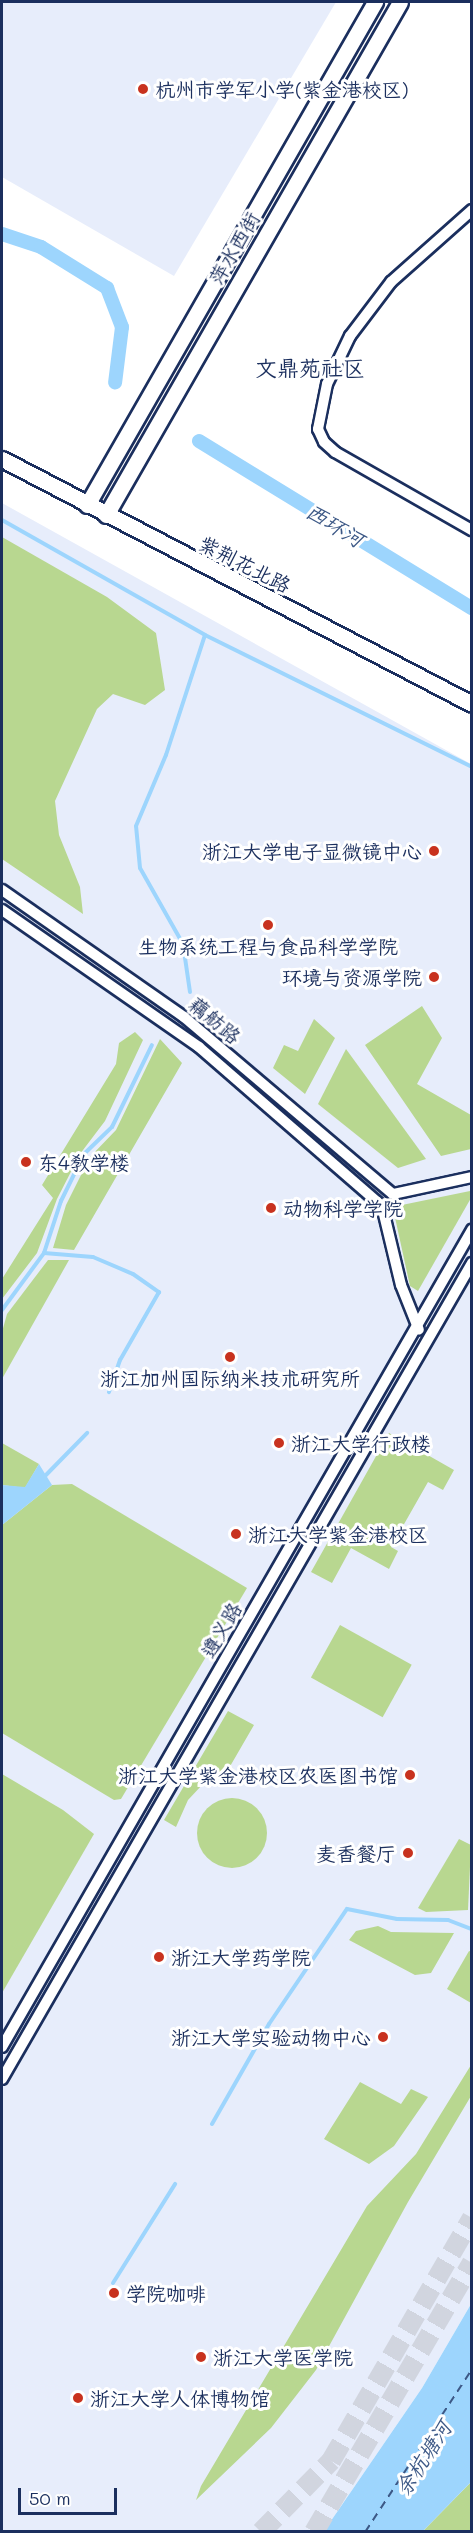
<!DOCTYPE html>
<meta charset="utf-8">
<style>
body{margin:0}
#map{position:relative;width:473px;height:2533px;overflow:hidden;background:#fff;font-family:Mali,"LXGW WenKai TC",sans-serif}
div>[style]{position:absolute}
.built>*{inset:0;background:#e7edfb}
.green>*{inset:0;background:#b8d790;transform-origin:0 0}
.round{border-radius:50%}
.water>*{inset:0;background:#9dd5fd}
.stream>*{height:4px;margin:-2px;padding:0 2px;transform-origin:2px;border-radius:2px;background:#9dd5fd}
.canal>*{height:14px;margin:-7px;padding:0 7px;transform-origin:7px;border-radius:7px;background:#9dd5fd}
.ferry>*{height:1.5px;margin-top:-0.75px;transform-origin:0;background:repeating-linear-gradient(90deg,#3c5886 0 8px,transparent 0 14px)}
.highway-tunnel>*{height:20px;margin-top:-10px;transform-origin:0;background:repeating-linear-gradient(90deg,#d1d5df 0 20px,transparent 0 30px)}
.roads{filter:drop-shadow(2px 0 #1b2f5e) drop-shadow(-2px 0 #1b2f5e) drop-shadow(0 2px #1b2f5e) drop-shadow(0 -2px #1b2f5e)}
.street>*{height:10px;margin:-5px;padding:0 5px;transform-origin:5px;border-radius:5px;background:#fff}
.secondary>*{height:15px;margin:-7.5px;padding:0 7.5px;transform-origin:7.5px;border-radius:7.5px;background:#fff}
.dots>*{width:16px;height:16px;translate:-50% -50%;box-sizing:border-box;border:3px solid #fff;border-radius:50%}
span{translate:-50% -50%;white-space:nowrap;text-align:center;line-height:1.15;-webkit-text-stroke:6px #fff;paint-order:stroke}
.poi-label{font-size:20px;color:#1b2f5e}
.left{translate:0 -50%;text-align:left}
.right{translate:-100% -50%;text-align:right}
.street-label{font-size:20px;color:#1b2f5e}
.water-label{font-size:21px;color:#3c5886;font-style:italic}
.quarter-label{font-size:22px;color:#1b2f5e}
.frame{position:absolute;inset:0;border:3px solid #1b2f5e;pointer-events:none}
.scale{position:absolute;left:18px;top:2488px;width:99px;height:27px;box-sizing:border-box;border:3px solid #1b2f5e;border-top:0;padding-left:8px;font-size:18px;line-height:21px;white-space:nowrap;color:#1b2f5e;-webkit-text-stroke:4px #fff;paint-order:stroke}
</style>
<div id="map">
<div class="built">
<i style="clip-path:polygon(2px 2px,336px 2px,174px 276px,2px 177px)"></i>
<i style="clip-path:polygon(2px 503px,471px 764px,471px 2304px,422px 2388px,324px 2531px,2px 2531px)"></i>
</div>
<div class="green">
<i style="clip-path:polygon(2px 537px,107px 597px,156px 633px,165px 690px,145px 705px,113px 694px,97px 709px,55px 801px,59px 835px,80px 887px,83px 914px,2px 859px)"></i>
<i style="clip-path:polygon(422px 1006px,442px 1038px,417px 1084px,471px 1115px,471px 1149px,441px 1156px,365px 1045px)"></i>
<i style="clip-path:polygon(314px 1019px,335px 1038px,305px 1094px,273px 1068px,284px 1045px,298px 1051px)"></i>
<i style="clip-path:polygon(135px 1032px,143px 1040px,105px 1121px,80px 1154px,57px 1199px,37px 1253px,2px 1299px,2px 1279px,53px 1198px,42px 1185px,116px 1064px,119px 1043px)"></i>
<i style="clip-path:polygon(160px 1039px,182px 1063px,74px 1250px,53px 1248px,66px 1205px,90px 1157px,116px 1130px)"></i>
<i style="clip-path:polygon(346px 1049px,426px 1159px,398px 1168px,318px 1104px)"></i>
<i style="clip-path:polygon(470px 1191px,471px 1198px,418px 1291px,410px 1286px,394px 1213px,397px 1206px)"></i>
<i style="clip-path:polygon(48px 1260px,69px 1260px,2px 1379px,2px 1332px,7px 1314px)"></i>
<i style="clip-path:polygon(389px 1433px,454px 1470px,443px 1490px,428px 1482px,391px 1547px,398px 1551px,389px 1569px,351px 1548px,332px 1583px,311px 1572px)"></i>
<i style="clip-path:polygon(2px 1443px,39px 1464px,25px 1488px,2px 1485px)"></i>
<i style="clip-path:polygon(72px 1484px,247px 1588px,121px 1799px,114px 1800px,2px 1733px,2px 1525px,52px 1485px)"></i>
<i style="left:340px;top:1625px;width:82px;height:60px;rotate:29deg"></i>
<i style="clip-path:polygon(228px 1711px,254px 1725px,225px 1775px,203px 1784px,188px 1800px,176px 1827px,164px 1820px)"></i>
<i style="clip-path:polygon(2px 1774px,63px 1810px,94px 1834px,2px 1993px)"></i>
<i class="round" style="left:197px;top:1798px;width:70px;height:70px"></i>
<i style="clip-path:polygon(459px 1839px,471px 1845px,468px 1910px,426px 1912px,418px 1908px)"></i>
<i style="clip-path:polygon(378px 1926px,391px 1932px,454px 1933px,431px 1973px,415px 1975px,349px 1940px,356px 1931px)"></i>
<i style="clip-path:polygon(469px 1951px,472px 1952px,471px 2003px,447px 1989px)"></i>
<i style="clip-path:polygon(471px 2065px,471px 2096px,408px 2202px,316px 2370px,271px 2428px,196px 2500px,201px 2486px,367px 2206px,416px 2154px)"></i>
<i style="clip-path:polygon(360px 2082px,401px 2104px,411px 2089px,428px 2097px,394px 2146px,369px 2164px,324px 2139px)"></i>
<i style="clip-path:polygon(471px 2482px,471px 2531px,423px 2531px)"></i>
</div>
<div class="water">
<i style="clip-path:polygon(39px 1464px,52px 1485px,2px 1525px,2px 1485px,25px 1487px)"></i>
<i style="clip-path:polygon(471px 2304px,471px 2482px,423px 2531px,324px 2531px,422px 2388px)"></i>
</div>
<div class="stream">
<i style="left:2px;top:520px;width:233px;rotate:29.5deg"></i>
<i style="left:205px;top:635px;width:298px;rotate:26.3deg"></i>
<i style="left:190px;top:992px;width:49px;rotate:-98.3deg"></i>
<i style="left:183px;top:944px;width:87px;rotate:-119.5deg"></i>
<i style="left:140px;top:868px;width:42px;rotate:-95.4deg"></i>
<i style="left:136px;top:826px;width:77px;rotate:-67.1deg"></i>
<i style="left:166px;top:755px;width:126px;rotate:-72deg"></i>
<i style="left:44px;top:1253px;width:49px;rotate:4.7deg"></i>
<i style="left:93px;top:1257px;width:43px;rotate:23deg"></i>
<i style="left:133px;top:1274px;width:32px;rotate:35deg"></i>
<i style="left:159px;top:1292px;width:78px;rotate:119.8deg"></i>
<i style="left:120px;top:1360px;width:34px;rotate:109deg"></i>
<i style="left:2px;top:1310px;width:71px;rotate:-53.6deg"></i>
<i style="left:44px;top:1253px;width:55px;rotate:-71.9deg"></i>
<i style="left:61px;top:1201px;width:52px;rotate:-63.9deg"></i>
<i style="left:84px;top:1154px;width:39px;rotate:-44deg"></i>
<i style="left:112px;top:1127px;width:91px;rotate:-64deg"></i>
<i style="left:46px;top:1475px;width:59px;rotate:-45.7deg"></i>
<i style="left:212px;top:2124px;width:115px;rotate:-60.3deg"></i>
<i style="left:269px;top:2024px;width:139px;rotate:-55.9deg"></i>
<i style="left:347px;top:1909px;width:51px;rotate:11.3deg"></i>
<i style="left:397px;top:1919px;width:51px;rotate:1.1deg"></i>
<i style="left:448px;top:1920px;width:26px;rotate:21deg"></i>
<i style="left:113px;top:2283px;width:117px;rotate:-57.9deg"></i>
</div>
<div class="canal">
<i style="left:2px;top:234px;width:41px;rotate:18.4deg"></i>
<i style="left:41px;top:247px;width:78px;rotate:31.8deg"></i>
<i style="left:107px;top:288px;width:42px;rotate:69deg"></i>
<i style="left:122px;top:327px;width:56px;rotate:97.1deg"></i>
<i style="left:199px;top:441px;width:320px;rotate:31.5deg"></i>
</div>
<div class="ferry">
<i style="left:365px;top:2532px;width:195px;rotate:-56.7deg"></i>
</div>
<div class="highway-tunnel">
<i style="left:261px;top:2532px;width:100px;rotate:-45.4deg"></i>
<i style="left:331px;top:2461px;width:281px;rotate:-59.9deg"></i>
<i style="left:314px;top:2532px;width:312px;rotate:-59.6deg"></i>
</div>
<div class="roads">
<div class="street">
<i style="left:472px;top:210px;width:108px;rotate:138.4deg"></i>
<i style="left:391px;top:282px;width:68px;rotate:127.2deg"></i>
<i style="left:350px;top:336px;width:53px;rotate:115.6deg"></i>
<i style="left:327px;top:384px;width:46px;rotate:101.3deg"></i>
<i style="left:318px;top:429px;width:14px;rotate:65deg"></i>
<i style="left:324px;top:442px;width:15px;rotate:42deg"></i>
<i style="left:335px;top:452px;width:158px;rotate:29.7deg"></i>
<i style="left:2px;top:890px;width:222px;rotate:34.9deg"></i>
<i style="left:184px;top:1017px;width:274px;rotate:40.3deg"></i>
<i style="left:393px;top:1194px;width:81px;rotate:-12.1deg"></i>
<i style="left:2px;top:910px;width:240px;rotate:34.8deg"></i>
<i style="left:199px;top:1047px;width:242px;rotate:41deg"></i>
<i style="left:382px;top:1206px;width:81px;rotate:76.5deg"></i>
<i style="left:401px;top:1285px;width:48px;rotate:68.2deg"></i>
<i style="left:2px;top:2047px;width:943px;rotate:-60.09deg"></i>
<i style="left:2px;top:2079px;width:942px;rotate:-60.06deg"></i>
</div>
<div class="secondary">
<i style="left:2px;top:459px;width:530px;rotate:27.53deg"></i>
<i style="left:87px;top:505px;width:580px;rotate:-60.21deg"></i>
<i style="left:106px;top:515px;width:591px;rotate:-60.18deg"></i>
</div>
</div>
<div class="dots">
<i style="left:143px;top:89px;background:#c8321e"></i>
<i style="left:434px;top:851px;background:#c8321e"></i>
<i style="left:268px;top:925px;background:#c8321e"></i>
<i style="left:434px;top:977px;background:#c8321e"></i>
<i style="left:26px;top:1162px;background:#c8321e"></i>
<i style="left:271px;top:1208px;background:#c8321e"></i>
<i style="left:230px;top:1357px;background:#c8321e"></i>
<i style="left:279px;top:1443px;background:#c8321e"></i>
<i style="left:236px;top:1534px;background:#c8321e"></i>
<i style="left:410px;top:1775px;background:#c8321e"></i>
<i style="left:408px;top:1853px;background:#c8321e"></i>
<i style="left:159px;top:1957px;background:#c8321e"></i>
<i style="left:383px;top:2037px;background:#c8321e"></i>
<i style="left:114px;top:2293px;background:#c8321e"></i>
<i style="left:201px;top:2357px;background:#c8321e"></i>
<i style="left:78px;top:2398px;background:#c8321e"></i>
</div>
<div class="poi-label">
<span class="left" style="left:155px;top:89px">杭州市学军小学(紫金港校区)</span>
<span class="right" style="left:422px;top:851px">浙江大学电子显微镜中心</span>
<span style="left:268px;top:946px">生物系统工程与食品科学学院</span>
<span class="right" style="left:422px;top:977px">环境与资源学院</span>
<span class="left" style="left:38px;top:1162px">东4教学楼</span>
<span class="left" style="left:283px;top:1208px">动物科学学院</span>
<span style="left:230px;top:1378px">浙江加州国际纳米技术研究所</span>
<span class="left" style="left:291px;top:1443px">浙江大学行政楼</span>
<span class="left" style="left:248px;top:1534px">浙江大学紫金港校区</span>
<span class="right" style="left:398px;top:1775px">浙江大学紫金港校区农医图书馆</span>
<span class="right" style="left:396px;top:1853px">麦香餐厅</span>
<span class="left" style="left:171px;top:1957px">浙江大学药学院</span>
<span class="right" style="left:371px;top:2037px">浙江大学实验动物中心</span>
<span class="left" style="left:126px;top:2293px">学院咖啡</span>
<span class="left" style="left:213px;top:2357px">浙江大学医学院</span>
<span class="left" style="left:90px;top:2398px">浙江大学人体博物馆</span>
</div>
<div class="street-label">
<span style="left:234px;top:248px;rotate:-60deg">萍水西街</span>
<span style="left:245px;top:564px;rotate:27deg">紫荆花北路</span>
<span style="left:215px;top:1020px;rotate:40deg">藕舫路</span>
<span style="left:221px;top:1630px;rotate:-60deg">遵义路</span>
</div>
<div class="water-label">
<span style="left:335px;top:525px;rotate:31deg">西环河</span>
<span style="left:423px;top:2458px;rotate:-57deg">余杭塘河</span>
</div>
<div class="quarter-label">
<span style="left:310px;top:368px">文鼎苑社区</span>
</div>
<div class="frame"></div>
<div class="scale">50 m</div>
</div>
